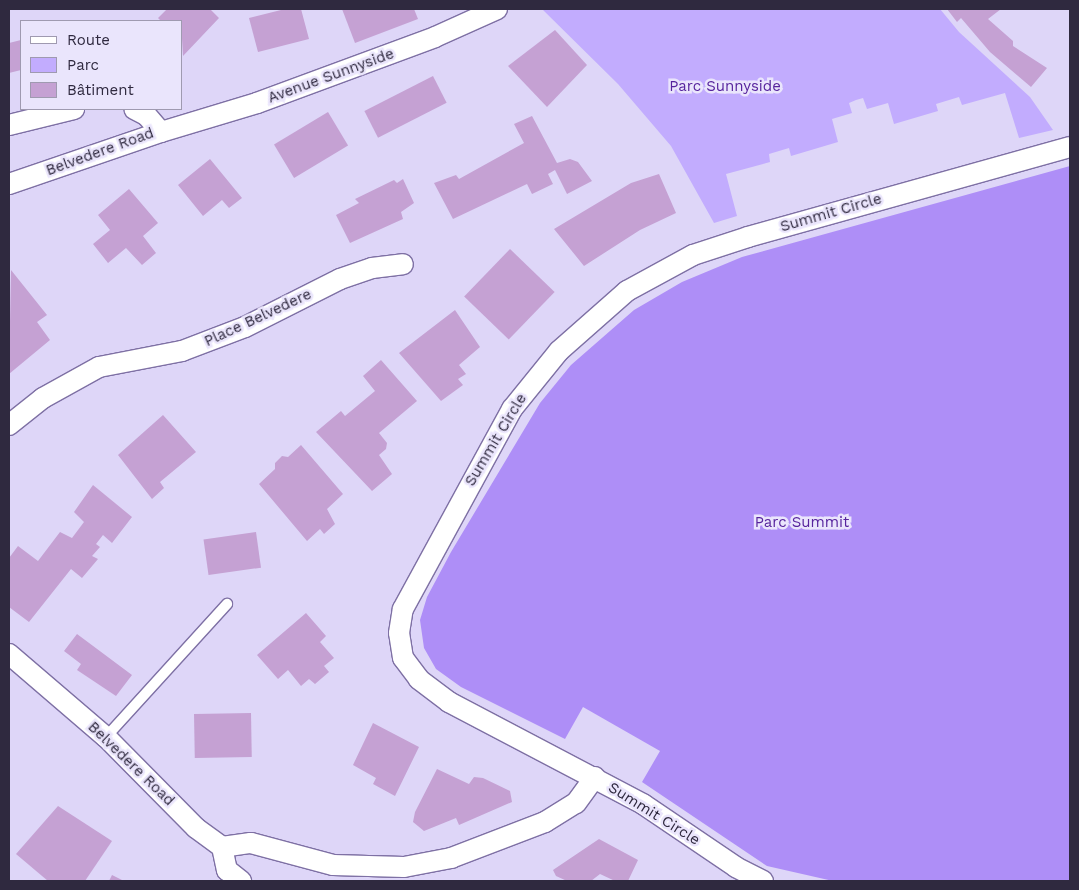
<!DOCTYPE html>
<meta charset="utf-8">
<style>
body{margin:0}
#map{position:relative;width:1079px;height:890px;overflow:hidden;background:#ded6f8;font-family:"Work Sans",sans-serif}
div>[style]{position:absolute}
.green>*{inset:0;background:#c2acfe}
.forest>*{inset:0;background:#ae8ef7}
.building>*{inset:0;background:#c5a1d3;transform-origin:0 0}
.roads{filter:drop-shadow(1px 0 #7e70a4) drop-shadow(-1px 0 #7e70a4) drop-shadow(0 1px #7e70a4) drop-shadow(0 -1px #7e70a4)}
.lane>*{height:10px;margin:-5px;padding:0 5px;transform-origin:5px;border-radius:5px;background:#fff}
.street>*{height:20px;margin:-10px;padding:0 10px;transform-origin:10px;border-radius:10px;background:#fff}
span{translate:-50% -50%;white-space:nowrap;text-align:center;line-height:1.15;-webkit-text-stroke:5px #eae5fc;paint-order:stroke}
.street-label{font-size:15px;color:#2f293f}
.park-label{font-size:15px;color:#57249d}
.frame{position:absolute;inset:0;border:10px solid #2f293f;pointer-events:none}
.legend{position:absolute;left:20px;top:20px;width:162px;height:90px;box-sizing:border-box;background:#eae5fc;border:1px solid #9f9ab0;margin:0;padding:6px 9px;list-style:none;font-size:15px;color:#2f293f}
.legend li{display:flex;align-items:center;gap:10px;height:25px}
.legend b{width:25px;border:1px solid #9f9ab0}
</style>
<div id="map">
<div class="green">
<i style="clip-path:polygon(542px 9px,940px 9px,959px 32px,1030px 97px,1053px 130px,1019px 138px,1005px 93px,962px 105px,959px 97px,936px 104px,938px 111px,894px 124px,888px 103px,867px 109px,863px 98px,856px 100px,849px 103px,852px 113px,832px 119px,838px 142px,791px 156px,789px 148px,769px 154px,770px 162px,726px 174px,737px 216px,714px 223px,671px 146px,618px 84px)"></i>
</div>
<div class="forest">
<i style="clip-path:polygon(1070px 166px,1070px 881px,833px 881px,767px 866px,642px 782px,660px 751px,583px 707px,565px 739px,461px 687px,436px 669px,424px 648px,420px 620px,427px 597px,451px 552px,540px 403px,571px 365px,634px 310px,682px 282px,742px 257px)"></i>
</div>
<div class="building">
<i style="clip-path:polygon(167px 9px,210px 9px,219px 18px,183px 56px,181px 21px,161px 21px,158px 18px)"></i>
<i style="clip-path:polygon(285px 9px,301px 9px,309px 39px,258px 52px,249px 18px)"></i>
<i style="clip-path:polygon(342px 9px,414px 9px,418px 19px,355px 43px)"></i>
<i style="clip-path:polygon(947px 9px,1001px 9px,988px 19px,1013px 41px,1013px 46px,1047px 68px,1031px 87px,990px 52px,961px 18px,957px 22px)"></i>
<i style="clip-path:polygon(555px 30px,587px 65px,547px 107px,508px 66px)"></i>
<i style="clip-path:polygon(21px 40px,21px 70px,9px 73px,9px 43px)"></i>
<i style="left:433px;top:76px;width:30px;height:77px;rotate:63deg"></i>
<i style="left:328px;top:112px;width:39px;height:63px;rotate:59deg"></i>
<i style="clip-path:polygon(532px 116px,557px 163px,570px 159px,578px 162px,592px 181px,567px 194px,555px 170px,548px 174px,553px 184px,532px 194px,527px 184px,453px 219px,434px 183px,456px 175px,459px 179px,524px 143px,514px 124px)"></i>
<i style="clip-path:polygon(210px 159px,242px 198px,229px 208px,222px 200px,203px 216px,178px 185px)"></i>
<i style="clip-path:polygon(659px 174px,676px 213px,640px 230px,584px 266px,554px 229px,631px 183px)"></i>
<i style="clip-path:polygon(403px 179px,414px 203px,401px 212px,403px 219px,350px 243px,336px 215px,359px 203px,355px 199px,394px 180px,397px 183px)"></i>
<i style="clip-path:polygon(129px 189px,158px 223px,143px 236px,156px 253px,142px 265px,126px 248px,108px 263px,93px 244px,110px 230px,98px 215px)"></i>
<i style="left:510px;top:249px;width:62px;height:66px;rotate:44deg"></i>
<i style="clip-path:polygon(11px 270px,47px 315px,37px 322px,50px 340px,9px 374px)"></i>
<i style="clip-path:polygon(455px 310px,480px 347px,459px 365px,466px 374px,458px 379px,463px 385px,441px 401px,399px 353px)"></i>
<i style="clip-path:polygon(381px 360px,417px 401px,379px 433px,387px 443px,386px 449px,379px 455px,392px 474px,372px 491px,316px 432px,341px 411px,345px 416px,375px 391px,363px 376px)"></i>
<i style="clip-path:polygon(163px 415px,196px 452px,160px 482px,164px 488px,152px 499px,118px 455px)"></i>
<i style="clip-path:polygon(301px 445px,343px 494px,327px 509px,335px 524px,324px 534px,320px 529px,307px 541px,259px 484px,275px 469px,275px 463px,282px 456px,288px 457px)"></i>
<i style="clip-path:polygon(93px 485px,132px 517px,112px 543px,103px 535px,96px 544px,100px 547px,92px 556px,98px 559px,82px 578px,71px 569px,29px 622px,9px 607px,9px 558px,18px 546px,38px 561px,60px 532px,72px 538px,84px 522px,74px 512px)"></i>
<i style="left:256px;top:532px;width:36px;height:53px;rotate:82deg"></i>
<i style="clip-path:polygon(306px 613px,326px 636px,320px 642px,334px 658px,324px 666px,329px 672px,315px 684px,309px 679px,301px 686px,288px 670px,278px 679px,257px 655px)"></i>
<i style="clip-path:polygon(77px 634px,132px 675px,116px 696px,77px 670px,81px 664px,64px 651px)"></i>
<i style="left:251px;top:713px;width:44px;height:57px;rotate:89deg"></i>
<i style="clip-path:polygon(373px 723px,419px 747px,395px 796px,373px 784px,376px 778px,353px 765px)"></i>
<i style="clip-path:polygon(437px 769px,469px 784px,474px 777px,483px 778px,510px 791px,512px 802px,459px 825px,456px 818px,424px 831px,413px 822px,415px 812px)"></i>
<i style="clip-path:polygon(58px 806px,112px 841px,85px 881px,48px 881px,16px 854px)"></i>
<i style="clip-path:polygon(599px 839px,638px 860px,628px 881px,615px 881px,600px 874px,591px 881px,567px 881px,556px 876px,553px 870px)"></i>
<i style="clip-path:polygon(112px 875px,124px 881px,109px 881px)"></i>
</div>
<div class="roads">
<div class="lane">
<i style="left:106px;top:737px;width:180px;rotate:-47.7deg"></i>
</div>
<div class="street">
<i style="left:9px;top:125px;width:67px;rotate:-13.8deg"></i>
<i style="left:161px;top:132px;width:100px;rotate:-16.8deg"></i>
<i style="left:257px;top:103px;width:190px;rotate:-20.3deg"></i>
<i style="left:435px;top:37px;width:68px;rotate:-24.3deg"></i>
<i style="left:9px;top:184px;width:161px;rotate:-18.9deg"></i>
<i style="left:161px;top:132px;width:23px;rotate:-131deg"></i>
<i style="left:146px;top:115px;width:13px;rotate:-153deg"></i>
<i style="left:9px;top:425px;width:43px;rotate:-38.5deg"></i>
<i style="left:43px;top:398px;width:64px;rotate:-29deg"></i>
<i style="left:99px;top:367px;width:85px;rotate:-10.9deg"></i>
<i style="left:182px;top:351px;width:67px;rotate:-20.9deg"></i>
<i style="left:245px;top:327px;width:106px;rotate:-26.8deg"></i>
<i style="left:340px;top:279px;width:34px;rotate:-19deg"></i>
<i style="left:372px;top:268px;width:31px;rotate:-7deg"></i>
<i style="left:9px;top:654px;width:128px;rotate:40.6deg"></i>
<i style="left:106px;top:737px;width:128px;rotate:45.3deg"></i>
<i style="left:196px;top:828px;width:32px;rotate:36deg"></i>
<i style="left:222px;top:847px;width:24px;rotate:78deg"></i>
<i style="left:227px;top:870px;width:18px;rotate:38deg"></i>
<i style="left:222px;top:847px;width:29px;rotate:-8deg"></i>
<i style="left:251px;top:843px;width:85px;rotate:15deg"></i>
<i style="left:333px;top:865px;width:71px;rotate:1.6deg"></i>
<i style="left:404px;top:867px;width:48px;rotate:-10.8deg"></i>
<i style="left:451px;top:858px;width:101px;rotate:-21deg"></i>
<i style="left:545px;top:822px;width:36px;rotate:-32deg"></i>
<i style="left:576px;top:803px;width:32px;rotate:-54deg"></i>
<i style="left:763px;top:881px;width:30px;rotate:-153deg"></i>
<i style="left:736px;top:867px;width:112px;rotate:-145.9deg"></i>
<i style="left:643px;top:804px;width:219px;rotate:-152.3deg"></i>
<i style="left:449px;top:702px;width:38px;rotate:-143deg"></i>
<i style="left:419px;top:679px;width:26px;rotate:-127deg"></i>
<i style="left:403px;top:658px;width:25px;rotate:-99deg"></i>
<i style="left:399px;top:633px;width:24px;rotate:-81deg"></i>
<i style="left:403px;top:609px;width:228px;rotate:-61.4deg"></i>
<i style="left:512px;top:409px;width:75px;rotate:-51deg"></i>
<i style="left:559px;top:351px;width:91px;rotate:-41.4deg"></i>
<i style="left:627px;top:291px;width:75px;rotate:-28.6deg"></i>
<i style="left:693px;top:255px;width:58px;rotate:-18.1deg"></i>
<i style="left:748px;top:237px;width:334px;rotate:-15.6deg"></i>
</div>
</div>
<div class="street-label">
<span style="left:331px;top:76px;rotate:-20deg">Avenue Sunnyside</span>
<span style="left:100px;top:152px;rotate:-20deg">Belvedere Road</span>
<span style="left:831px;top:213px;rotate:-16deg">Summit Circle</span>
<span style="left:258px;top:318px;rotate:-25deg">Place Belvedere</span>
<span style="left:496px;top:440px;rotate:-59deg">Summit Circle</span>
<span style="left:131px;top:764px;rotate:44deg">Belvedere Road</span>
<span style="left:654px;top:814px;rotate:32deg">Summit Circle</span>
</div>
<div class="park-label">
<span style="left:725px;top:87px">Parc Sunnyside</span>
<span style="left:802px;top:523px">Parc Summit</span>
</div>
<div class="frame"></div>
<ul class="legend">
<li><b style="height:6px;background:#fff"></b>Route</li>
<li><b style="height:14px;background:#c2acfe"></b>Parc</li>
<li><b style="height:14px;background:#c5a1d3"></b>Bâtiment</li>
</ul>
</div>
